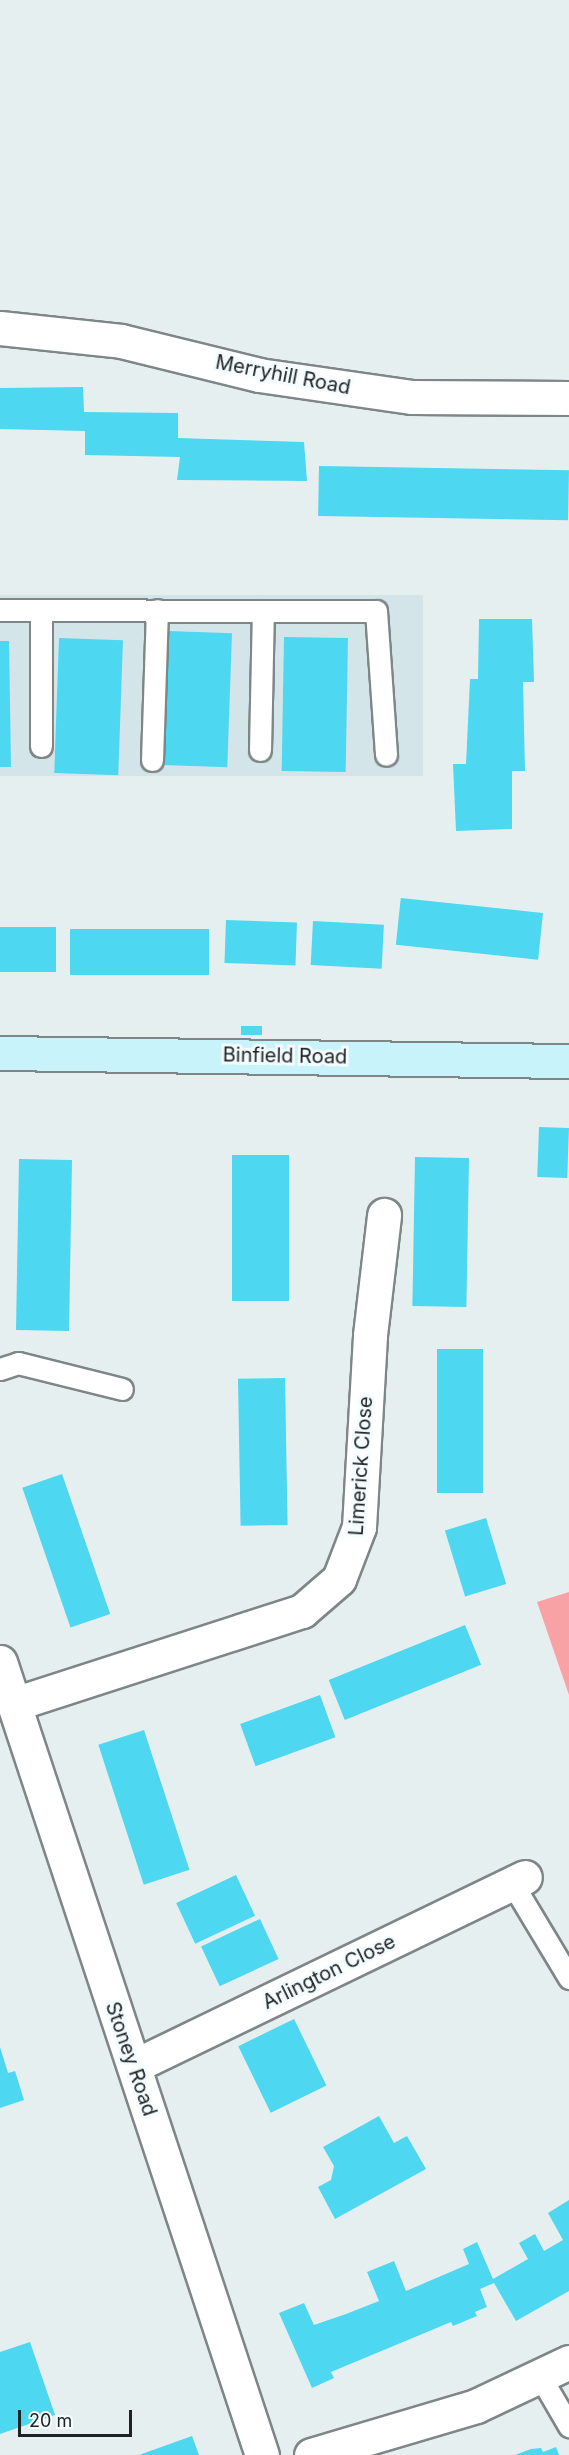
<!DOCTYPE html>
<style>
body{margin:0}
#map{position:relative;width:569px;height:2455px;overflow:hidden;background:#e6eff0;font-family:Inter,sans-serif}
div>[style]{position:absolute}
.built>*{inset:0;background:#d3e5e9;transform-origin:0 0}
.green>*{inset:0;background:#f9a2a6}
.building>*{inset:0;background:#4dd7f0;transform-origin:0 0}
.roads{filter:drop-shadow(2px 0 #7e8687) drop-shadow(-2px 0 #7e8687) drop-shadow(0 2px #7e8687) drop-shadow(0 -2px #7e8687)}
.service>*{height:21px;margin:-10.5px;padding:0 10.5px;transform-origin:10.5px;border-radius:10.5px;background:#fff}
.minor>*{height:33px;margin:-16.5px;padding:0 16.5px;transform-origin:16.5px;border-radius:16.5px;background:#fff}
.tertiary>*{height:33px;margin:-16.5px;padding:0 16.5px;transform-origin:16.5px;border-radius:16.5px;background:#fff}
.secondary>*{height:33px;margin:-16.5px;padding:0 16.5px;transform-origin:16.5px;border-radius:16.5px;background:#c8f3fb}
span{translate:-50% -50%;white-space:nowrap;text-align:center;line-height:1.15;-webkit-text-stroke:6px #f3fcfe;paint-order:stroke}
.street-label{font-size:20px;color:#1f2223}
.scale{position:absolute;left:18px;top:2410px;width:114px;height:27px;box-sizing:border-box;border:3px solid #1f2223;border-top:0;padding-left:8px;font-size:18px;line-height:21px;white-space:nowrap;color:#1f2223;-webkit-text-stroke:4px #f3fcfe;paint-order:stroke}
</style>
<div id="map">
<div class="built">
<i style="left:0;top:595px;width:423px;height:181px"></i>
</div>
<div class="green">
<i style="clip-path:polygon(569px 1592px,569px 1695px,537px 1602px)"></i>
</div>
<div class="building">
<i style="clip-path:polygon(83px 387px,84px 412px,178px 413px,178px 438px,304px 442px,307px 481px,177px 480px,180px 457px,85px 455px,85px 431px,0 429px,0 388px)"></i>
<i style="left:319px;top:466px;width:250px;height:50px;rotate:1deg"></i>
<i style="clip-path:polygon(479px 619px,532px 619px,534px 682px,523px 682px,525px 771px,512px 771px,512px 829px,456px 831px,453px 764px,466px 764px,470px 679px,478px 679px)"></i>
<i style="left:168px;top:631px;width:64px;height:134px;rotate:2deg"></i>
<i style="left:284px;top:637px;width:64px;height:134px;rotate:1deg"></i>
<i style="left:59px;top:638px;width:64px;height:135px;rotate:2deg"></i>
<i style="clip-path:polygon(0 641px,9px 641px,11px 767px,0 767px)"></i>
<i style="left:543px;top:913px;width:47px;height:143px;rotate:96deg"></i>
<i style="left:226px;top:920px;width:71px;height:43px;rotate:2deg"></i>
<i style="left:313px;top:921px;width:71px;height:44px;rotate:3deg"></i>
<i style="left:56px;top:927px;width:45px;height:56px;rotate:90deg"></i>
<i style="left:70px;top:929px;width:139px;height:46px"></i>
<i style="left:241px;top:1026px;width:21px;height:9px"></i>
<i style="left:539px;top:1127px;width:30px;height:50px;rotate:2deg"></i>
<i style="left:232px;top:1155px;width:57px;height:146px"></i>
<i style="left:415px;top:1157px;width:54px;height:149px;rotate:1deg"></i>
<i style="left:19px;top:1159px;width:53px;height:171px;rotate:1deg"></i>
<i style="left:437px;top:1349px;width:46px;height:144px"></i>
<i style="left:285px;top:1378px;width:147px;height:47px;rotate:89deg"></i>
<i style="left:62px;top:1474px;width:148px;height:42px;rotate:71deg"></i>
<i style="left:486px;top:1518px;width:69px;height:43px;rotate:73deg"></i>
<i style="left:465px;top:1625px;width:43px;height:147px;rotate:68deg"></i>
<i style="left:320px;top:1695px;width:45px;height:85px;rotate:70deg"></i>
<i style="left:144px;top:1730px;width:147px;height:48px;rotate:72deg"></i>
<i style="left:236px;top:1875px;width:45px;height:66px;rotate:65deg"></i>
<i style="left:260px;top:1919px;width:44px;height:65px;rotate:65deg"></i>
<i style="left:294px;top:2019px;width:74px;height:62px;rotate:64deg"></i>
<i style="clip-path:polygon(0 2047px,8px 2073px,15px 2071px,24px 2100px,0 2108px)"></i>
<i style="clip-path:polygon(379px 2116px,394px 2143px,407px 2136px,426px 2169px,335px 2219px,318px 2187px,331px 2180px,334px 2166px,323px 2147px)"></i>
<i style="clip-path:polygon(569px 2200px,569px 2291px,516px 2321px,494px 2283px,480px 2289px,487px 2307px,475px 2312px,477px 2316px,453px 2326px,451px 2322px,331px 2372px,334px 2378px,312px 2388px,279px 2313px,304px 2303px,314px 2325px,346px 2314px,379px 2301px,367px 2272px,394px 2261px,406px 2291px,469px 2264px,463px 2249px,477px 2242px,493px 2279px,528px 2259px,519px 2243px,535px 2234px,544px 2251px,563px 2240px,548px 2213px)"></i>
<i style="clip-path:polygon(30px 2342px,55px 2415px,0 2434px,0 2352px)"></i>
<i style="clip-path:polygon(192px 2436px,199px 2455px,139px 2455px)"></i>
<i style="clip-path:polygon(556px 2447px,559px 2455px,515px 2455px,531px 2449px,541px 2448px,543px 2452px)"></i>
</div>
<div class="roads">
<div class="service">
<i style="left:0;top:610px;width:376px;rotate:0.2deg"></i>
<i style="left:376px;top:611px;width:144px;rotate:86deg"></i>
<i style="left:41px;top:746px;width:136px;rotate:-90deg"></i>
<i style="left:260px;top:750px;width:139px;rotate:-88.8deg"></i>
<i style="left:152px;top:760px;width:150px;rotate:-88.1deg"></i>
<i style="left:0;top:1369px;width:19px;rotate:-18deg"></i>
<i style="left:18px;top:1363px;width:107px;rotate:14deg"></i>
<i style="left:512px;top:1883px;width:111px;rotate:59deg"></i>
<i style="left:541px;top:2378px;width:56px;rotate:59.7deg"></i>
</div>
<div class="minor">
<i style="left:0;top:328px;width:122px;rotate:6.1deg"></i>
<i style="left:121px;top:341px;width:142px;rotate:13.8deg"></i>
<i style="left:259px;top:375px;width:155px;rotate:8.2deg"></i>
<i style="left:412px;top:397px;width:157px;rotate:0.4deg"></i>
<i style="left:14px;top:1704px;width:303px;rotate:-17.9deg"></i>
<i style="left:302px;top:1611px;width:49px;rotate:-40.9deg"></i>
<i style="left:339px;top:1579px;width:56px;rotate:-69deg"></i>
<i style="left:359px;top:1527px;width:192px;rotate:-86.7deg"></i>
<i style="left:370px;top:1335px;width:121px;rotate:-83.3deg"></i>
<i style="left:134px;top:2066px;width:434px;rotate:-25.8deg"></i>
<i style="left:311px;top:2455px;width:172px;rotate:-16.5deg"></i>
<i style="left:476px;top:2406px;width:103px;rotate:-25.3deg"></i>
</div>
<div class="tertiary">
<i style="left:0;top:1662px;width:835px;rotate:71.72deg"></i>
</div>
<div class="secondary">
<i style="left:0;top:1053px;width:569px;rotate:0.81deg"></i>
</div>
</div>
<div class="street-label">
<span style="left:283px;top:375px;rotate:11deg">Merryhill Road</span>
<span style="left:285px;top:1056px;rotate:1deg">Binfield Road</span>
<span style="left:361px;top:1466px;rotate:-86deg">Limerick Close</span>
<span style="left:329px;top:1972px;rotate:-26deg">Arlington Close</span>
<span style="left:131px;top:2059px;rotate:71deg">Stoney Road</span>
</div>
<div class="scale">20 m</div>
</div>
